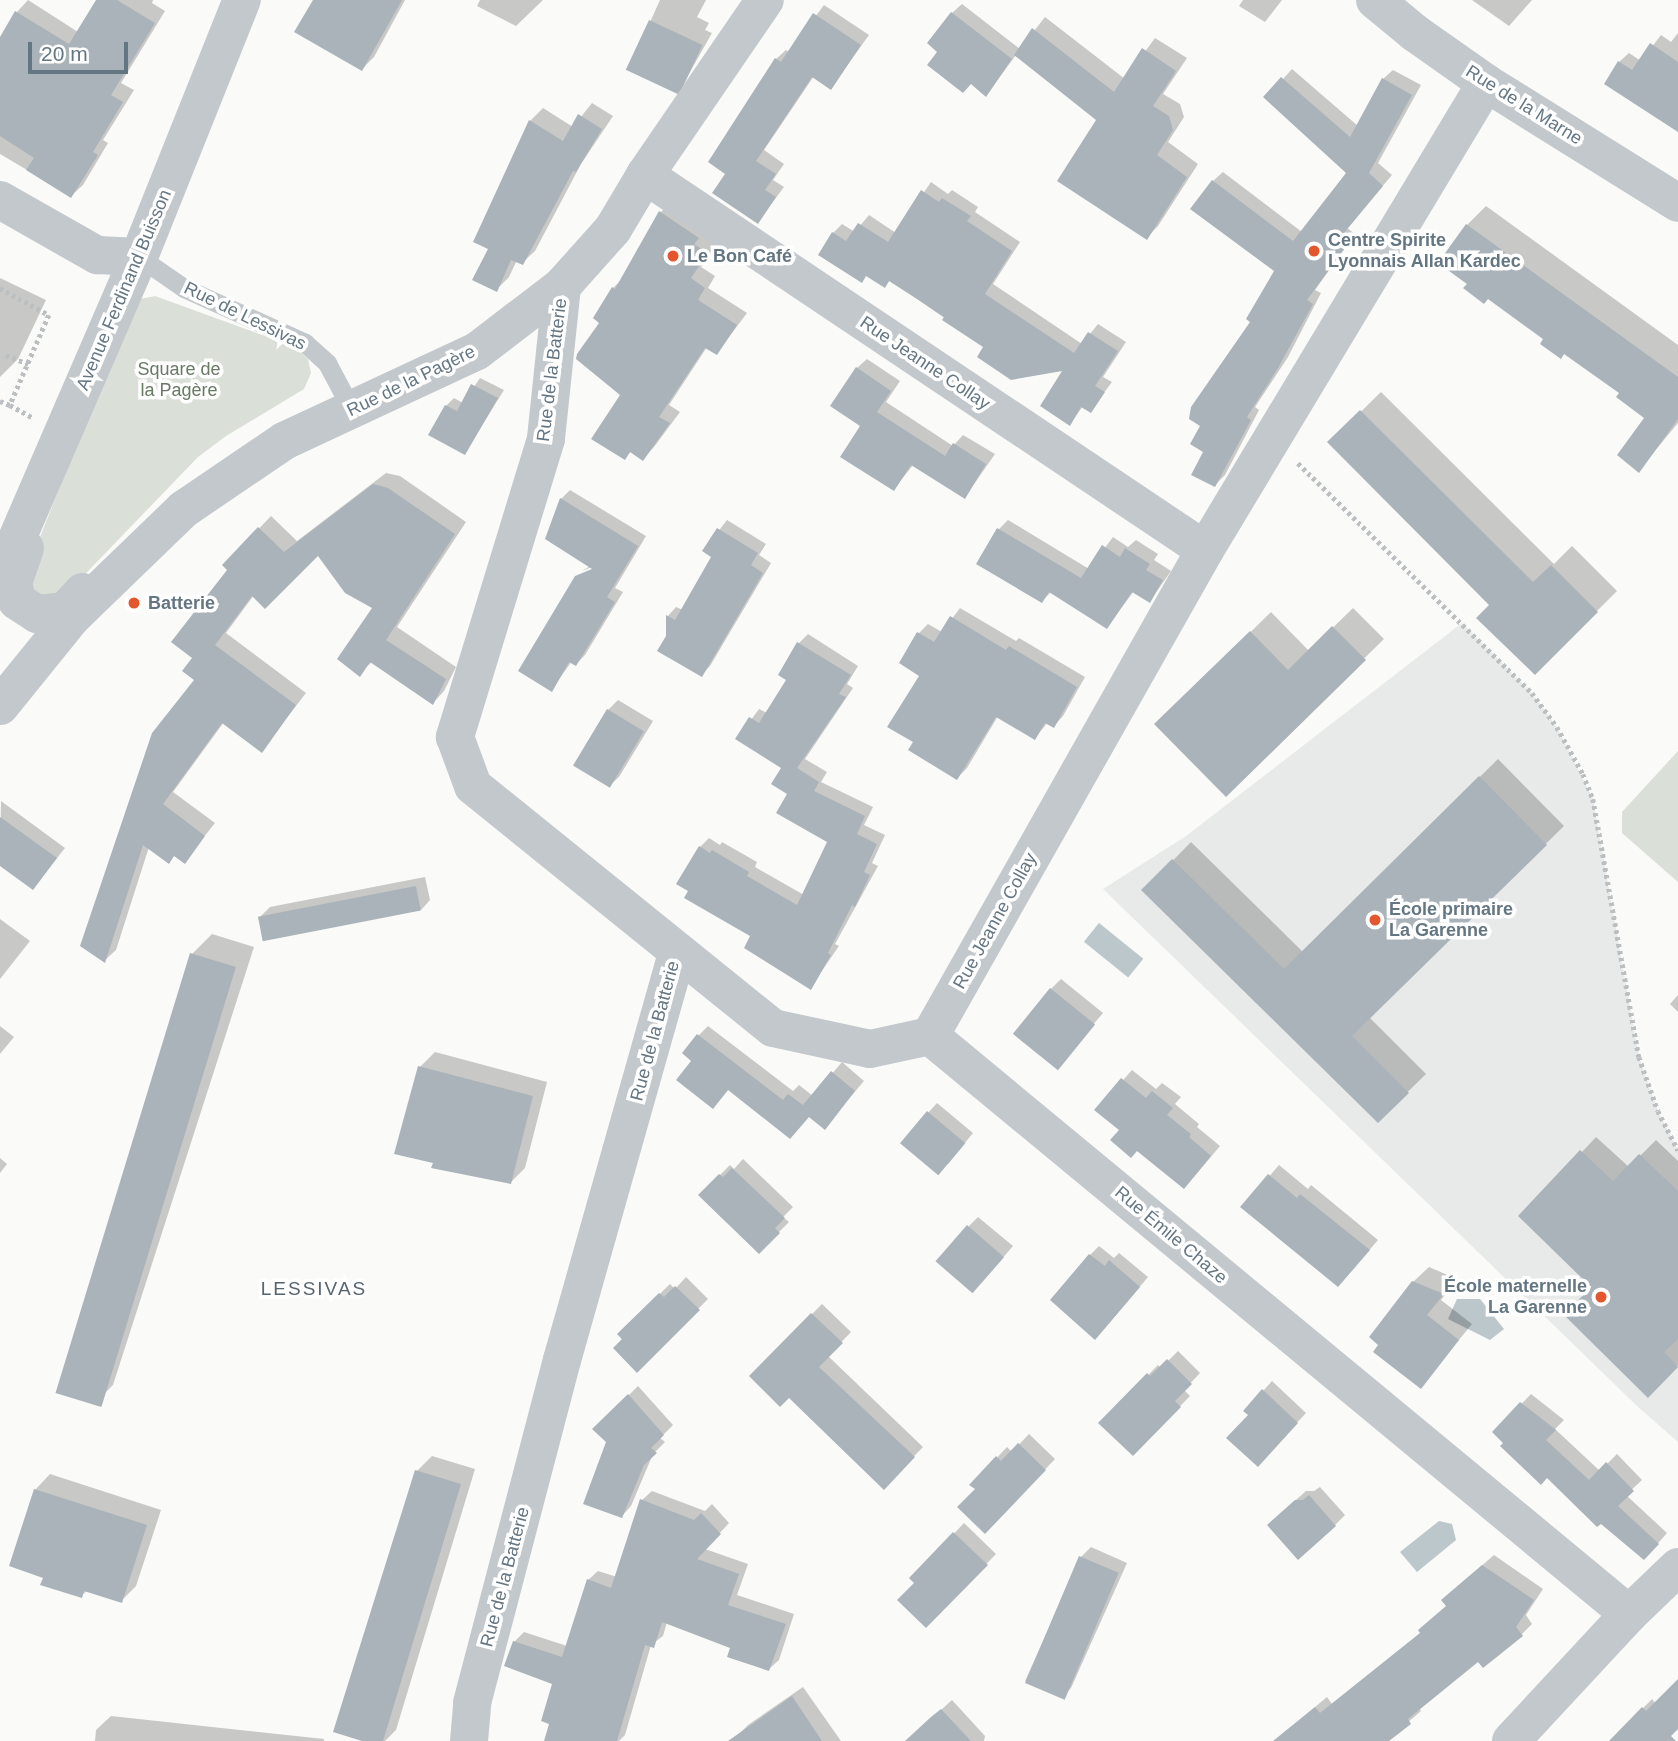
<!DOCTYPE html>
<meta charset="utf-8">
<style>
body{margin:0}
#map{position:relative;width:1678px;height:1741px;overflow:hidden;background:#fafaf8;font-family:Arial,sans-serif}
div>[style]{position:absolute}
.built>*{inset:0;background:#e8e9e9}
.green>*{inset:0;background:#dadfd7}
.water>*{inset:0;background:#bbc7cb;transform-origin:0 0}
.shadow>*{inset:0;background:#0003}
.building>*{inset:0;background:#aab3b9;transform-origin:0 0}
.path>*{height:4.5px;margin-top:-2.25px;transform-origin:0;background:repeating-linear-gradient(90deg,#bbbfc2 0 3.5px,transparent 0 7px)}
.service>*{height:19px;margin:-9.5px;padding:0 9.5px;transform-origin:9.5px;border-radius:9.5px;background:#c3c8cc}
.minor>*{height:38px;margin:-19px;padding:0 19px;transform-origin:19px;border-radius:19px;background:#c3c8cc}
.tertiary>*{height:38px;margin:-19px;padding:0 19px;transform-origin:19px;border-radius:19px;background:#c3c8cc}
.dots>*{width:19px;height:19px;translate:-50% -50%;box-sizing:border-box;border:4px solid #fff;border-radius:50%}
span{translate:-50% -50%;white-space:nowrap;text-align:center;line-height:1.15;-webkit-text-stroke:7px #fff;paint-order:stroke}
.street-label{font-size:18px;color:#657683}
.poi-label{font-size:18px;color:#657683;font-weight:700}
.left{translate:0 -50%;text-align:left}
.right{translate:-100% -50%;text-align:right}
.park-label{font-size:18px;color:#687a64}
.neighbourhood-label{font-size:19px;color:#57646e;letter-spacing:2px}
.scale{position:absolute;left:28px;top:42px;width:100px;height:32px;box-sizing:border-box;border:4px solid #657683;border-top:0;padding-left:9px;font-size:21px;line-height:24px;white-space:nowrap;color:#657683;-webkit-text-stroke:5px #fff;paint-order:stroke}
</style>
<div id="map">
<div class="built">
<i style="clip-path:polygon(1462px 623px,1532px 693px,1557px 727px,1593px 799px,1639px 1057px,1658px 1111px,1678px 1150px,1678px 1442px,1637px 1406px,1103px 889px,1186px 836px)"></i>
</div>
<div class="green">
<i style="clip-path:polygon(155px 296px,295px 347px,308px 359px,311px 373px,304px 389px,226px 436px,198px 457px,66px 594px,39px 597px,26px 577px,40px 537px,130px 310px,140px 299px)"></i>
<i style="clip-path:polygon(1678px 751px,1678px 882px,1622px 833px,1622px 812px)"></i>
</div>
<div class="water">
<i style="left:1099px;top:923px;width:57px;height:24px;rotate:39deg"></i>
<i style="clip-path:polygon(1457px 1299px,1480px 1299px,1504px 1329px,1490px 1340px,1448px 1319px)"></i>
<i style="clip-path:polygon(1439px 1521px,1452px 1524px,1456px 1540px,1417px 1572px,1400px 1552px)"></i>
</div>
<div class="shadow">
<i style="clip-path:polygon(28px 0,78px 32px,98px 0,153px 0,152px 3px,165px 11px,121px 83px,134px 90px,103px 140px,108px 143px,83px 185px,71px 196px,0 154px,0 40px,17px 12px)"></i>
<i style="clip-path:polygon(315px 0,405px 0,374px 57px,362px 69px)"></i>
<i style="clip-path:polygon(480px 0,543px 0,516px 26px,477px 6px)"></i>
<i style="clip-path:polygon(660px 0,706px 0,697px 17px,709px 23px,705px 30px,712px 33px,686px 79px,675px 90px,629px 69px)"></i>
<i style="clip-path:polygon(1243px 0,1282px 0,1265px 22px,1239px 6px)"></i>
<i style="clip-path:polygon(1472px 0,1532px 0,1509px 26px)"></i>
<i style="clip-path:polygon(962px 4px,1020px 49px,1045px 17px,1125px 79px,1155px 38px,1187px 58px,1163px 94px,1180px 104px,1184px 117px,1168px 142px,1198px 164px,1158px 226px,1146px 238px,1098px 119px,1016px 55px,986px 95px,940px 52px,952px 13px)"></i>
<i style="clip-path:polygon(824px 5px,869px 35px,831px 88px,814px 76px,764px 150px,784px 164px,773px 180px,784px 187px,758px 222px,727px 173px,776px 59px,786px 50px,789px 52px)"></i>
<i style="clip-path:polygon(1678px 33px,1678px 117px,1619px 62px,1629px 53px,1641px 61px,1661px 35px,1671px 42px)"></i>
<i style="clip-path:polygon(1292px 69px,1358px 126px,1383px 79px,1393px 70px,1421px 85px,1378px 163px,1392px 175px,1347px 228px,1355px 234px,1315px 290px,1321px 293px,1288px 357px,1255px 407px,1259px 410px,1225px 475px,1215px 485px,1253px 321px,1277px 271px,1213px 181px,1223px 172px,1302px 232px,1348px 173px,1283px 79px)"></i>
<i style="clip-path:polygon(592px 103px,613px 116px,581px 164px,535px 251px,522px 263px,517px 260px,509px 277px,496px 290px,490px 248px,530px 121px,543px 108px,573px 127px)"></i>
<i style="clip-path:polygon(931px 182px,948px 194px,952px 190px,978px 207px,975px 212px,1020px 242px,993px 284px,1082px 344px,1098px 324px,1126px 342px,1103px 377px,1112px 382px,1090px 411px,1083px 406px,1070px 424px,1066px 368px,986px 347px,890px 280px,885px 286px,833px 233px,842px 224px,855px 232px,869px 215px,896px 233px)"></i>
<i style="clip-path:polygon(672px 201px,718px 242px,701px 267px,715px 276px,708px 288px,747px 313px,717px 353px,707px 347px,669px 405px,680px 412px,654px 447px,643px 458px,631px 451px,625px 458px,622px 395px,601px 323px,613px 288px,623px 278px,661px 212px)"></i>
<i style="clip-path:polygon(1486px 206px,1678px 345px,1678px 423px,1639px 470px,1646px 418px,1621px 392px,1469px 284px,1467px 225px)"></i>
<i style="clip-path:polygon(0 278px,46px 300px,18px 359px,0 377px)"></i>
<i style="clip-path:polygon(867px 359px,900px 381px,886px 402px,953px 446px,963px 435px,995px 454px,965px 497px,913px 465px,894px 489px,863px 425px,857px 368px)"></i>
<i style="clip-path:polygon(480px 378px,504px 390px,465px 453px,446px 406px,454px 398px,463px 403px)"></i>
<i style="clip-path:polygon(1381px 392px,1554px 564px,1572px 546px,1617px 591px,1535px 673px,1491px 605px,1330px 442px)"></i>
<i style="clip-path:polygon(386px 473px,400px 476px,466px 522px,397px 627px,456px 667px,444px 691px,433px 703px,372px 662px,359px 674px,374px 607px,318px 554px,254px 595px,226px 633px,306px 693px,262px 750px,224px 722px,173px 792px,215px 823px,184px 862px,175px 855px,149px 847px,116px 950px,104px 961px,196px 679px,195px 657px,229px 570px,224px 565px,271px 516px,297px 541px)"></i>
<i style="clip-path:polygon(570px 490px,646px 536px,615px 588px,623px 592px,585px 655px,576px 664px,572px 661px,552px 689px,601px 567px,599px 564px,582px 571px,590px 566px,561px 499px)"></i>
<i style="clip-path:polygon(727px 520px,766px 544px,759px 555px,771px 563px,710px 666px,701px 675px,667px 637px,668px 616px,676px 607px,683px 610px,714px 556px,704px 550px)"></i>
<i style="clip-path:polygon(1008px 520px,1089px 569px,1113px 537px,1128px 547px,1136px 540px,1158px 554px,1154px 560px,1171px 571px,1150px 601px,1134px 591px,1107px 627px,1051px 592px,1042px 601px,979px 563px,999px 529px)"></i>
<i style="clip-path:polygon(960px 608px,1016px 641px,1019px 638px,1085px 677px,1063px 716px,1054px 726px,1048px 722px,1035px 738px,998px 716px,967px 768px,957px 778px,916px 742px,921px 675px,919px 633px,928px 624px,942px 632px)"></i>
<i style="clip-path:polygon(1353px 608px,1384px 639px,1226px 794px,1157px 724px,1271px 612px,1309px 651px)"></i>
<i style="clip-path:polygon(808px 634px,858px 666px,847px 684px,853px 688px,805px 759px,827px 772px,821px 782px,873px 807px,864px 825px,885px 835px,872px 863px,878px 866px,835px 944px,839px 946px,810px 988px,753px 936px,700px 847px,709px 838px,720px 845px,722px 842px,757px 862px,755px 867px,804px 895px,829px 841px,790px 794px,783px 767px,737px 739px,759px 709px,767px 713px,789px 680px,799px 643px)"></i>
<i style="clip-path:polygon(618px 700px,653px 721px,619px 777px,609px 786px,608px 710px)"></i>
<i style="clip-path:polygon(1498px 759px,1564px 826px,1369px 1017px,1426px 1074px,1378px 1121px,1144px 890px,1191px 842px,1303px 952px)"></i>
<i style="clip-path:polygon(1px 801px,65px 848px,33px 888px,0 864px)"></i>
<i style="clip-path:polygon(425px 877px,430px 900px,421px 910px,260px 917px,270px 907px)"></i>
<i style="clip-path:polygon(0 919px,30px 941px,0 979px)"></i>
<i style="clip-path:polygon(212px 934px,254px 947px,113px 1385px,93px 1405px,192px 954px)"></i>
<i style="clip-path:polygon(1061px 979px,1103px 1013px,1065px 1058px,1051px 989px)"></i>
<i style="clip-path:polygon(1678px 995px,1678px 1012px,1670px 1004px)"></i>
<i style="clip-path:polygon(0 1026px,14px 1037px,0 1054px)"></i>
<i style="clip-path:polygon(708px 1026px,793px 1091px,799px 1085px,813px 1096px,842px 1062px,864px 1081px,825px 1127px,810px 1116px,729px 1089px,713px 1107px,694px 1060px,698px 1036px)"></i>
<i style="clip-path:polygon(435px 1052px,547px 1082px,525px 1168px,510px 1183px,420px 1067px)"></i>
<i style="clip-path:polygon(1132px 1070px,1156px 1089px,1162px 1083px,1181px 1097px,1175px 1104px,1199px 1124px,1197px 1127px,1220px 1146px,1193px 1178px,1097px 1110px)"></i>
<i style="clip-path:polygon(937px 1103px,973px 1133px,948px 1164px,928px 1113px)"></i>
<i style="clip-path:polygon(1596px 1137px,1629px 1167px,1656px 1140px,1678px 1161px,1678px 1365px,1648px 1395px,1594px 1287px,1582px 1152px)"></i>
<i style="clip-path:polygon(0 1158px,7px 1164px,0 1173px)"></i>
<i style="clip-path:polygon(743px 1159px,793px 1207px,783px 1217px,789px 1222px,759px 1252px,701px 1194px,730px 1165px,734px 1169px)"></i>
<i style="clip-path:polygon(1279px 1165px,1308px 1189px,1311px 1185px,1378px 1240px,1348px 1275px,1243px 1207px)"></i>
<i style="clip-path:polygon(978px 1217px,1013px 1246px,982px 1282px,969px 1226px)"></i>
<i style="clip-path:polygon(1099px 1246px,1114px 1258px,1119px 1253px,1148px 1277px,1104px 1329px,1090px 1255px)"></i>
<i style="clip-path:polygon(1429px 1267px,1457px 1279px,1441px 1300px,1472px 1324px,1421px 1386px,1413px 1282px)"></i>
<i style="clip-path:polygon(686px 1277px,708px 1299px,637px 1370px,619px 1334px,670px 1284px,675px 1289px)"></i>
<i style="clip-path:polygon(822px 1304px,851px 1332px,828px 1356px,923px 1447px,884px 1487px,789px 1395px,751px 1376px)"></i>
<i style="clip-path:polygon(1178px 1351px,1200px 1373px,1184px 1390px,1190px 1396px,1133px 1454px,1101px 1423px,1158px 1365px,1161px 1368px)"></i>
<i style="clip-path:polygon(1272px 1381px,1306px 1413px,1267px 1455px,1263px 1391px)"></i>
<i style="clip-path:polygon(638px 1386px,673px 1425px,660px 1438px,665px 1442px,653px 1454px,631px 1506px,622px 1516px,608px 1442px,595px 1429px)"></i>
<i style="clip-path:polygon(1531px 1394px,1564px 1420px,1555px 1429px,1600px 1471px,1617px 1454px,1642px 1480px,1626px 1495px,1667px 1533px,1654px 1548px,1548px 1476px,1494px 1432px)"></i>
<i style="clip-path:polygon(1029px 1434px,1055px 1459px,985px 1532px,977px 1489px,972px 1484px,1007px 1447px,1012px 1452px)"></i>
<i style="clip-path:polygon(432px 1456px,475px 1469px,396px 1730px,385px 1741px,368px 1741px,417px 1471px)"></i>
<i style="clip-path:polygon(50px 1474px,161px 1510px,136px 1586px,121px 1601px,88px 1590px,81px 1596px,45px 1577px,35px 1490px)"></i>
<i style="clip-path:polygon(1320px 1487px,1345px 1515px,1335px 1525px,1279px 1515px,1306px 1491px,1314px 1491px)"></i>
<i style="clip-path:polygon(652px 1491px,705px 1511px,712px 1504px,729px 1523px,705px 1549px,748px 1564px,737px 1595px,794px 1614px,779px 1660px,769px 1669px,733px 1647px,667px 1622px,663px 1636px,651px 1645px,625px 1735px,619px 1741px,546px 1741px,552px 1723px,554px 1682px,514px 1642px,524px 1632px,567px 1646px,588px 1580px,598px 1571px,617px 1577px,642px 1500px)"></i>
<i style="clip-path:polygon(964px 1523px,996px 1554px,926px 1626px,916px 1583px,912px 1578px)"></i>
<i style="clip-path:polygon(1091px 1547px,1127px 1563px,1071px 1688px,1061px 1698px,1025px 1681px,1081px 1557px)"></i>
<i style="clip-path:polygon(1494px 1555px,1543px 1589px,1526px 1615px,1532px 1624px,1521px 1635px,1479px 1659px,1419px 1708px,1421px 1711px,1386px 1741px,1280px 1741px,1290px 1728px,1327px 1697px,1332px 1704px,1422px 1632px,1448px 1605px,1455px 1589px)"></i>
<i style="clip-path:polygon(1678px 1682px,1678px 1726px,1664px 1741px,1611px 1741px,1652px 1699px,1656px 1704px)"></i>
<i style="clip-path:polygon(803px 1687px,841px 1741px,742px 1741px,738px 1735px,748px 1725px)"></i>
<i style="clip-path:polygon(952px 1700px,985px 1736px,984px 1741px,907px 1741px)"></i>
<i style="clip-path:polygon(111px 1716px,324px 1739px,324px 1741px,95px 1741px,96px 1730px)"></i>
</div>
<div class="building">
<i style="clip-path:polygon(96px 0,117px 0,155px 23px,111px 95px,123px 102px,93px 152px,98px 155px,71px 198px,26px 170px,34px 158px,0 136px,0 37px,15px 11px,69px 44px)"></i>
<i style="clip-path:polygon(313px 0,402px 0,362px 71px,294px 32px)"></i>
<i style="clip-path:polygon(951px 12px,1012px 59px,986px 97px,971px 84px,963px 93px,927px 65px,937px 52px,927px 43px)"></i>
<i style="clip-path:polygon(813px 13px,861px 45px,831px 90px,812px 77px,756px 161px,776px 174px,765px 190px,776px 197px,758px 224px,712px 193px,725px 174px,708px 162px,775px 58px,781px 62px)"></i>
<i style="left:649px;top:20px;width:59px;height:55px;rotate:25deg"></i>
<i style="clip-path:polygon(1032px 28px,1114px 92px,1142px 48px,1176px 71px,1153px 106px,1169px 116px,1173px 130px,1157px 155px,1187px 177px,1147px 240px,1057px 181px,1096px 120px,1014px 55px)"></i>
<i style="clip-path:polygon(1650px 43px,1678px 62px,1678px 132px,1604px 84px,1618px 61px,1632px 70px)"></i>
<i style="clip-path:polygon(1281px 77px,1350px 137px,1382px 78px,1412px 95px,1369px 173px,1383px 186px,1339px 239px,1347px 245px,1307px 300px,1313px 304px,1278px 368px,1247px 417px,1251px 420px,1215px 487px,1191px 475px,1203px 452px,1190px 444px,1200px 426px,1189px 419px,1191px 407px,1250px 322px,1246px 319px,1274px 271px,1190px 209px,1212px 180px,1293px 241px,1346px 173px,1263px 97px)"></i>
<i style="clip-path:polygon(578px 114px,602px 129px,576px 172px,573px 171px,523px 265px,511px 260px,497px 292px,472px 280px,488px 249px,473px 242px,529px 120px,563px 141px)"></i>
<i style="clip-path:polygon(921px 190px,939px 202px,942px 198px,971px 216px,967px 221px,1012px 251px,985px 294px,1074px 353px,1088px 332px,1118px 351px,1095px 386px,1105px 392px,1091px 413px,1081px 407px,1070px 426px,1040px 406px,1062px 371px,1011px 380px,977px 357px,983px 347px,942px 320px,944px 317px,917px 299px,889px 281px,885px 288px,866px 276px,862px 283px,818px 255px,832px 232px,846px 241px,858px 223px,888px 242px)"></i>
<i style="clip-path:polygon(659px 211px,699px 238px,694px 244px,708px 253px,691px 278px,705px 288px,698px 300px,737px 325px,717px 355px,705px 348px,659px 417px,670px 423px,643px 461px,630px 452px,625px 460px,591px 439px,620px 395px,576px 359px,577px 354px,599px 323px,593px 318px,612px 287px,615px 289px)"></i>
<i style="clip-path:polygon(1466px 224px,1678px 377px,1678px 419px,1639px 473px,1617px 455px,1644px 418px,1616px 397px,1619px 393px,1564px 354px,1561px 359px,1540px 344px,1543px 339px,1488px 299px,1484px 304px,1463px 288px,1467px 284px,1438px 263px)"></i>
<i style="clip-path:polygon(856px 367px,891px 391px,877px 412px,945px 456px,953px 443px,986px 464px,965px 499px,911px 465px,894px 491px,840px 457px,860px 426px,830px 406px)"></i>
<i style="clip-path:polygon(471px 384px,498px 398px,465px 455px,428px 435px,445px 405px,457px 411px)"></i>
<i style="clip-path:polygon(1360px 410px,1533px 582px,1551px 565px,1598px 612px,1535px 675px,1476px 618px,1489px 605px,1327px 442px)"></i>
<i style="clip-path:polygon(373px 484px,388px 488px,455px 534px,386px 640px,446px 679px,433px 705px,370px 662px,360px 677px,337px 659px,372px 608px,345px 593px,318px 556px,265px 609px,252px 596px,215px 645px,296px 705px,262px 753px,222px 723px,163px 804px,205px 836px,185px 864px,174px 856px,169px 864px,143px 845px,105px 963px,80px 946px,152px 733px,194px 680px,182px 671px,192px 658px,171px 642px,227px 570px,222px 565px,258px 527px,284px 552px)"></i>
<i style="clip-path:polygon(560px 498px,638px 546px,607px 597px,615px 602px,576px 666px,569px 662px,552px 692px,518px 671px,575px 576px,592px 569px,545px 539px)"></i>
<i style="clip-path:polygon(717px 528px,758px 553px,751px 565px,763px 573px,702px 677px,657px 651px,666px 636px,666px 615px,675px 620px,711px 557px,702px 551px)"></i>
<i style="clip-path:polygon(997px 528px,1081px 578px,1102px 545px,1120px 557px,1125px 548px,1150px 564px,1146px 570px,1163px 580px,1150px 603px,1132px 592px,1107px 629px,1049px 592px,1042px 603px,976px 564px)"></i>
<i style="clip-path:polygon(950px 616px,1006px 650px,1009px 646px,1077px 687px,1054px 728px,1045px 723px,1035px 740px,996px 717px,957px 780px,908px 750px,913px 742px,887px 727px,919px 676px,899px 663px,917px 632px,934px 642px)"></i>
<i style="clip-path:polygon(1332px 626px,1366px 660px,1226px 797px,1154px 724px,1250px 631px,1288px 670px)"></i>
<i style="clip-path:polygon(797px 642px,851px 675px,839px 694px,846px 697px,797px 768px,819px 782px,814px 791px,865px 816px,857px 834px,877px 844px,864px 872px,870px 875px,855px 907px,852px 905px,828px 953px,831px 955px,811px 990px,744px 948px,750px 936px,684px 898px,688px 891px,676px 884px,699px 846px,710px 853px,712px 850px,749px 872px,747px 876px,797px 905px,827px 842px,776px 813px,787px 794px,771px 784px,781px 768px,735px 739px,749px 717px,759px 723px,786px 680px,778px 675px)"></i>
<i style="left:607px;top:709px;width:43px;height:66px;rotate:31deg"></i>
<i style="clip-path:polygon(1479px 776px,1547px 845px,1352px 1036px,1409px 1093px,1378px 1123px,1141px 890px,1172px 859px,1284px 969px)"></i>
<i style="clip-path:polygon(0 817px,57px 858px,33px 890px,0 866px)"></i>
<i style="left:416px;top:886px;width:25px;height:161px;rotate:79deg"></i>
<i style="left:190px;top:953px;width:48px;height:460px;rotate:17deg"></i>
<i style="left:1050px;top:988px;width:58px;height:59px;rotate:39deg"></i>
<i style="clip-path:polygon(697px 1034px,783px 1100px,788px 1094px,803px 1105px,831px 1071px,855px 1091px,825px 1130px,809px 1117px,790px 1139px,728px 1090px,713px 1109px,676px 1080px,691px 1061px,682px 1053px)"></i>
<i style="clip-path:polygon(418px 1066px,533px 1096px,511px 1184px,431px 1168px,433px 1163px,394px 1154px)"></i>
<i style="clip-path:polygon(1121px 1078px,1146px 1098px,1152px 1091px,1173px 1108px,1167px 1115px,1191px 1134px,1189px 1137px,1211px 1156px,1184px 1189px,1137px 1151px,1131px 1158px,1110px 1140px,1119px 1130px,1094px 1110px)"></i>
<i style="left:927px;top:1111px;width:50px;height:42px;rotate:40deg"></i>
<i style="clip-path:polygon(1580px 1150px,1613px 1181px,1639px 1154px,1678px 1191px,1678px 1339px,1664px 1352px,1678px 1367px,1648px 1398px,1564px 1315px,1591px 1287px,1518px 1216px)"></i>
<i style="clip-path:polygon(732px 1168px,785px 1218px,775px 1228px,780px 1233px,759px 1254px,698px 1195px,719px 1174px,723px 1177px)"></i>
<i style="clip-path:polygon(1268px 1174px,1297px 1198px,1300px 1194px,1370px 1250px,1338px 1287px,1240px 1207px)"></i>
<i style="left:967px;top:1225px;width:49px;height:48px;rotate:41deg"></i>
<i style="clip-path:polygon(1089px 1254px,1105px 1266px,1109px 1260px,1140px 1287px,1095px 1340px,1050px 1300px)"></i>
<i style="clip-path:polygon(1412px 1281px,1444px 1294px,1427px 1315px,1459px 1340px,1421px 1389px,1373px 1352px,1378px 1345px,1369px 1337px)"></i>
<i style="clip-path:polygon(675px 1286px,700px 1310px,637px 1373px,613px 1348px,622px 1339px,617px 1334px,659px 1293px,664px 1297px)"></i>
<i style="clip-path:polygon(811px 1313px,843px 1343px,819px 1367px,915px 1457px,884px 1490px,789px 1398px,780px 1407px,749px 1376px)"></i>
<i style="clip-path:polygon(1167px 1359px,1192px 1384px,1175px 1401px,1181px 1407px,1133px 1456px,1098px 1423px,1147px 1373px,1150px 1376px)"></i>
<i style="clip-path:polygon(1262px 1389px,1298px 1423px,1258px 1467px,1226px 1438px,1248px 1415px,1243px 1411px)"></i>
<i style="clip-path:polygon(628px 1394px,664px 1435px,651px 1448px,657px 1453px,644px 1465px,622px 1518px,583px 1504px,606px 1442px,592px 1429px)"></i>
<i style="clip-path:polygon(1520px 1402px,1556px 1430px,1546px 1440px,1589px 1480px,1606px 1462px,1634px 1491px,1618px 1506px,1659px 1544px,1644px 1560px,1601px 1524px,1597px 1527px,1547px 1478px,1541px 1485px,1500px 1446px,1503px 1443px,1492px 1432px)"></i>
<i style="clip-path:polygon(1018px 1443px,1046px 1470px,985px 1534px,957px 1507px,975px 1489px,969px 1485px,996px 1456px,1001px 1461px)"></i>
<i style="clip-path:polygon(415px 1470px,461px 1484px,383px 1741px,362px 1741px,333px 1732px)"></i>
<i style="clip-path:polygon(34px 1489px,147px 1525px,122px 1603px,84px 1591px,82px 1598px,40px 1585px,43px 1578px,9px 1566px)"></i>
<i style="clip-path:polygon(1309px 1495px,1336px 1526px,1298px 1560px,1267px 1525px,1295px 1500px,1303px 1500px)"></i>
<i style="clip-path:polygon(640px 1499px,694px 1520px,701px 1513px,721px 1534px,697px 1559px,739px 1574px,728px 1605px,786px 1624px,769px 1671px,727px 1657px,730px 1648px,662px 1622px,654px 1648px,645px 1645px,617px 1741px,544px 1741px,549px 1724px,541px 1721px,552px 1684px,504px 1666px,513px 1641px,562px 1657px,587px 1579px,611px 1588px)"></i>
<i style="clip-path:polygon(953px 1532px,988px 1565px,926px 1628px,897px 1600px,914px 1583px,909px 1578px)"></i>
<i style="left:1079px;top:1556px;width:43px;height:138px;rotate:23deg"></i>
<i style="clip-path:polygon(1482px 1565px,1534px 1600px,1516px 1627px,1523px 1636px,1483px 1668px,1478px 1662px,1408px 1719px,1411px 1724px,1389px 1741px,1273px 1741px,1315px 1707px,1320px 1713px,1420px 1633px,1418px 1630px,1446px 1606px,1441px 1600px)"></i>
<i style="clip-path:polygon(1678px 1679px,1678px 1729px,1671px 1736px,1676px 1741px,1609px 1741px,1642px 1707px,1646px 1711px)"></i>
<i style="clip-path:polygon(792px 1696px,822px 1741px,728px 1741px)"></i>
<i style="clip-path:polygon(941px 1709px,971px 1741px,905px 1741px,931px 1717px)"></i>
</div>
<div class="path">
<i style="left:0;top:288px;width:56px;rotate:28.9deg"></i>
<i style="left:49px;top:315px;width:98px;rotate:113.4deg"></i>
<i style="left:10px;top:405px;width:25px;rotate:29deg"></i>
<i style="left:6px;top:355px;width:24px;rotate:22deg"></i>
<i style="left:0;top:401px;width:11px;rotate:22deg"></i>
<i style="left:1298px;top:463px;width:328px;rotate:44.5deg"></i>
<i style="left:1532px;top:693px;width:42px;rotate:53.7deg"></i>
<i style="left:1557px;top:727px;width:54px;rotate:61deg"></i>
<i style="left:1583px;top:774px;width:27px;rotate:68deg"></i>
<i style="left:1593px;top:799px;width:262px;rotate:79.9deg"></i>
<i style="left:1639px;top:1057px;width:57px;rotate:70.6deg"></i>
<i style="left:1658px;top:1111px;width:44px;rotate:62.9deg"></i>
</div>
<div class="service">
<i style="left:139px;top:257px;width:55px;rotate:34.6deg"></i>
<i style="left:184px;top:288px;width:133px;rotate:24.4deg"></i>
<i style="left:305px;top:343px;width:30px;rotate:42deg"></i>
<i style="left:327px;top:363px;width:53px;rotate:62deg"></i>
</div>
<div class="minor">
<i style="left:1375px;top:0;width:52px;rotate:39.5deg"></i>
<i style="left:1415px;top:33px;width:87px;rotate:35.2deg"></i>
<i style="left:1486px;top:83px;width:226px;rotate:32deg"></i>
<i style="left:645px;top:175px;width:674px;rotate:33.81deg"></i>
<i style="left:0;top:200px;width:112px;rotate:29.6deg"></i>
<i style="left:97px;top:255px;width:42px;rotate:2.7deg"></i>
<i style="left:562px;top:286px;width:154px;rotate:96deg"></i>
<i style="left:546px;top:439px;width:312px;rotate:107deg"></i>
<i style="left:455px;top:737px;width:52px;rotate:69.8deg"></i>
<i style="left:473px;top:786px;width:385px;rotate:38.9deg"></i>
<i style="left:773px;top:1028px;width:99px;rotate:12.2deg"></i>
<i style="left:870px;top:1049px;width:61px;rotate:-12.2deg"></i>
<i style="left:930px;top:1036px;width:907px;rotate:39.59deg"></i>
<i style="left:930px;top:1036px;width:558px;rotate:-60.5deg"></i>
<i style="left:1205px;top:550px;width:545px;rotate:-58.96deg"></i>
<i style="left:469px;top:1741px;width:38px;rotate:-85deg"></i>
<i style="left:472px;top:1703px;width:355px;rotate:-75.3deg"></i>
<i style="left:562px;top:1360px;width:423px;rotate:-74.2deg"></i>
<i style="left:1511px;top:1741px;width:173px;rotate:-47.1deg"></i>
<i style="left:1629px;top:1614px;width:68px;rotate:-43.8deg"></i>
</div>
<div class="tertiary">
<i style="left:25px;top:548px;width:36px;rotate:109deg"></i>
<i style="left:13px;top:582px;width:19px;rotate:78deg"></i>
<i style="left:17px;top:601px;width:24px;rotate:33deg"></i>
<i style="left:37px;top:614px;width:28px;rotate:-6deg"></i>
<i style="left:65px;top:611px;width:26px;rotate:-47deg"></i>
<i style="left:0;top:578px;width:350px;rotate:-66.6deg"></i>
<i style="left:139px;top:257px;width:277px;rotate:-68.2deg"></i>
<i style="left:0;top:706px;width:114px;rotate:-51deg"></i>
<i style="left:72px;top:617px;width:156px;rotate:-44deg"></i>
<i style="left:184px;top:509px;width:121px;rotate:-34.2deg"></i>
<i style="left:284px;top:441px;width:213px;rotate:-25deg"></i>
<i style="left:477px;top:351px;width:107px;rotate:-37.4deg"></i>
<i style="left:562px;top:286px;width:76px;rotate:-48.2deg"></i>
<i style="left:613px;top:229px;width:63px;rotate:-59.3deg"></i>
<i style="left:645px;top:175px;width:212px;rotate:-55.6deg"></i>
</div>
<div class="dots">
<i style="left:1314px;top:251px;background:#e4572e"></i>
<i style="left:673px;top:256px;background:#e4572e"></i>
<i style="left:134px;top:603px;background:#e4572e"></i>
<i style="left:1375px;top:920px;background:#e4572e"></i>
<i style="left:1601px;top:1297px;background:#e4572e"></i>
</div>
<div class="street-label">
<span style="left:1524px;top:105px;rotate:32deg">Rue de la Marne</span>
<span style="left:124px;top:290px;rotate:-67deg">Avenue Ferdinand Buisson</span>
<span style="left:245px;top:316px;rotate:26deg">Rue de Lessivas</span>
<span style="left:925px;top:363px;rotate:34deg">Rue Jeanne Collay</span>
<span style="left:552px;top:370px;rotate:-83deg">Rue de la Batterie</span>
<span style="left:411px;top:381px;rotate:-26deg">Rue de la Pagère</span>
<span style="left:995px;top:921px;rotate:-61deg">Rue Jeanne Collay</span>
<span style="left:655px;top:1031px;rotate:-75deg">Rue de la Batterie</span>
<span style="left:1171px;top:1235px;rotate:40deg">Rue Émile Chaze</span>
<span style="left:505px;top:1577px;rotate:-75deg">Rue de la Batterie</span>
</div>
<div class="poi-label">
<span class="left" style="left:1328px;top:251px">Centre Spirite<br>Lyonnais Allan Kardec</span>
<span class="left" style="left:687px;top:256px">Le Bon Café</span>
<span class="left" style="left:148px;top:603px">Batterie</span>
<span class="left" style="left:1389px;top:920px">École primaire<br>La Garenne</span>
<span class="right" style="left:1587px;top:1297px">École maternelle<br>La Garenne</span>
</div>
<div class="park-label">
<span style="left:179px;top:380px">Square de<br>la Pagère</span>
</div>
<div class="neighbourhood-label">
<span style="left:314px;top:1289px">LESSIVAS</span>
</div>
<div class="scale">20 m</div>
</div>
